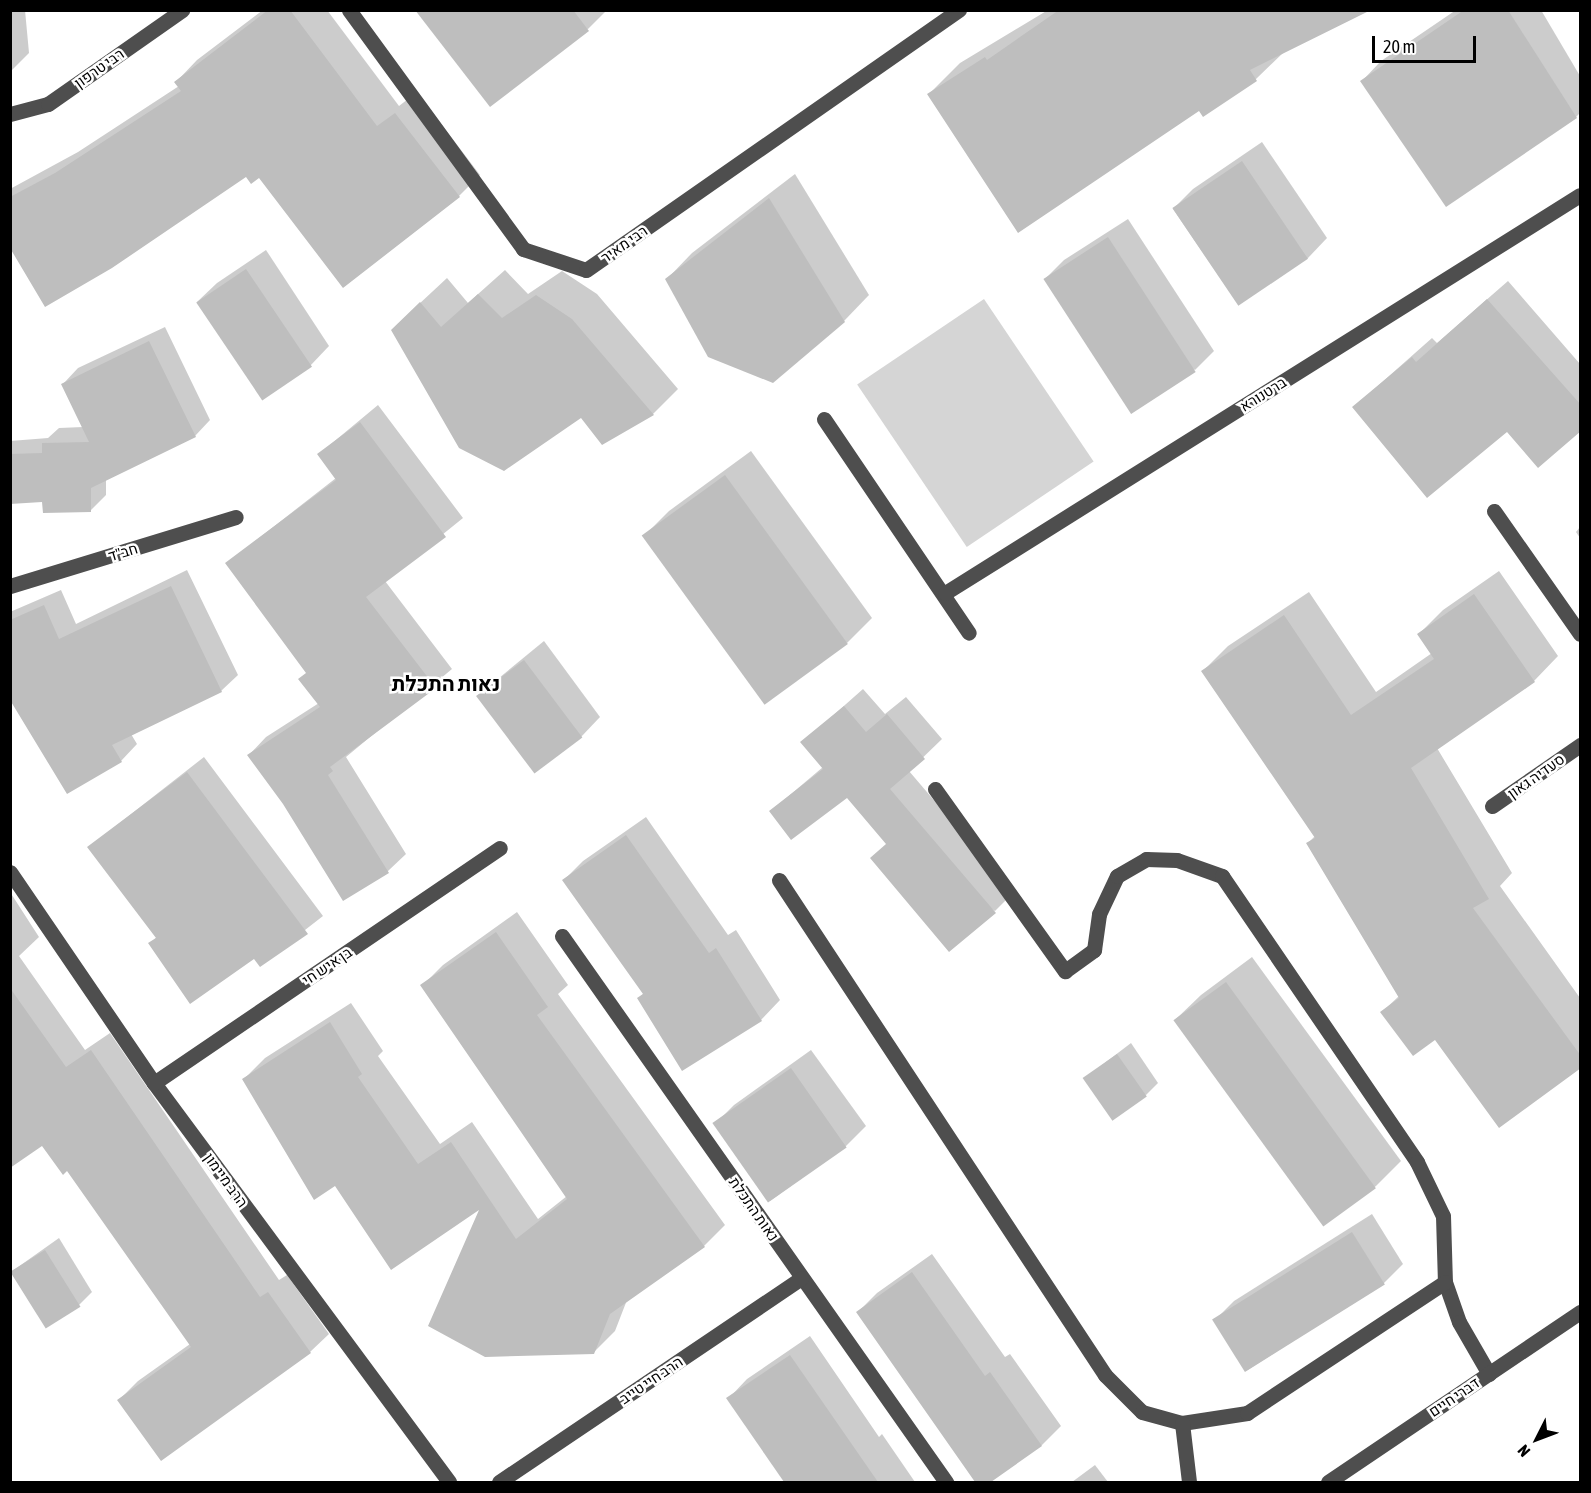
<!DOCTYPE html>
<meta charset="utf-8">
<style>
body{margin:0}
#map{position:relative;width:1591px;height:1493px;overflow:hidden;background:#fff;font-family:"Asap Condensed",Heebo,sans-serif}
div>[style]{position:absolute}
.green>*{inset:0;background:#d5d5d5;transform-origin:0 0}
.shadow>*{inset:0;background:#0003}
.building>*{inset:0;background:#bebebe;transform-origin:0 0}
.minor>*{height:15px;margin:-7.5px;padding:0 7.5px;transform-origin:7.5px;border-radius:7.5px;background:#4e4e4e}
span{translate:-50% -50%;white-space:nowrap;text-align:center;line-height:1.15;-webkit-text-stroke:5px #fff;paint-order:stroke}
.street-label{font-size:15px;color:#000}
.district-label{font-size:21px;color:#000;font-weight:700}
.frame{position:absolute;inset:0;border:12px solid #000;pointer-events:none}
.north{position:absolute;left:1507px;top:1409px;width:60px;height:60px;-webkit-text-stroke:4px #fff;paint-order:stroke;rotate:228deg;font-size:16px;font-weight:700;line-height:24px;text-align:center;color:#000}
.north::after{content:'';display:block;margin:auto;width:21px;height:27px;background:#000;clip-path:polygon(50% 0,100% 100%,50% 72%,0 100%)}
.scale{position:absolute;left:1372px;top:36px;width:104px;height:27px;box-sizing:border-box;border:3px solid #000;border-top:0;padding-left:8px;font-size:18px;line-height:21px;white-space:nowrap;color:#000;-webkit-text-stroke:4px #fff;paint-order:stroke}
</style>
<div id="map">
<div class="green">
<i style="left:984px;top:299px;width:196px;height:153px;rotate:56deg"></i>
</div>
<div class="shadow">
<i style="clip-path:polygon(10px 10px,25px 10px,29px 53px,10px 72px)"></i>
<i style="clip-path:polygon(263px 10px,327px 10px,399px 106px,417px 92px,480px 175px,459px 196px,343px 285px,259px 176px,246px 175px,10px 245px,10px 189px,78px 152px,179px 86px,176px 82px,197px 60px)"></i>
<i style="clip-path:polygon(417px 10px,607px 10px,588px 29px)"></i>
<i style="clip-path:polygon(1048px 10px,1368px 10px,1284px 52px,1256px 79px,1203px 115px,1199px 109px,929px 94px,960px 63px)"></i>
<i style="clip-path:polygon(1456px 10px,1541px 10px,1580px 76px,1580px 113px,1576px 117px,1362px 81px,1381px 61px)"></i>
<i style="clip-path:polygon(1262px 142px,1327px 238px,1308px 258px,1238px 304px,1173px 209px,1193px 189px)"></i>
<i style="clip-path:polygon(795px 174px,869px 295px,844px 321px,667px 279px,692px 253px)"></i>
<i style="clip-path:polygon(1128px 219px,1214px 351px,1195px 370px,1045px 279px,1064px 260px)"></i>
<i style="clip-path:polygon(266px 250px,329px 346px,310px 366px,197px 302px,217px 283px)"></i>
<i style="clip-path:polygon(505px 270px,528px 294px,562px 271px,597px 294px,678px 389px,653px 414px,602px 443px,581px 415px,504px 469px,418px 305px,447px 278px,468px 303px)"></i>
<i style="clip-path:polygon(1508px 281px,1580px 364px,1580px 429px,1507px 430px,1354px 407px,1432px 338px,1437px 343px)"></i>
<i style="clip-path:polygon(165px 327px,210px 420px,195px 436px,106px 479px,106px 495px,90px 511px,44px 501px,10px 503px,10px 441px,48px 438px,59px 428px,83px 427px,63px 384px,78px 368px)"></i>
<i style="clip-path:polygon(378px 405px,463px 518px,385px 581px,452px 669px,346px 757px,406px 854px,388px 871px,343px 899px,284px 803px,249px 755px,266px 737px,319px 703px,307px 672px,227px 563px,336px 478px,319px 454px)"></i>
<i style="clip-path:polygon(751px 451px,872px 618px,847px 643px,644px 536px,669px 511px)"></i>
<i style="clip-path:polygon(1580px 527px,1580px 538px,1576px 532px)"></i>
<i style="clip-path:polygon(187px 570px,238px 675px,221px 691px,131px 734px,137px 744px,121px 761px,10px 697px,10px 612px,61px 590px,76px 624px)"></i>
<i style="clip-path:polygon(1499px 571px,1558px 656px,1534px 681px,1437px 748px,1512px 873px,1500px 886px,1580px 998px,1580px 1067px,1436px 1038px,1382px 1012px,1399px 996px,1308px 843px,1315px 836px,1203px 671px,1228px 646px,1309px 592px,1376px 692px,1432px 653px,1419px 634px,1443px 610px)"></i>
<i style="clip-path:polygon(544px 641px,600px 717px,581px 737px,477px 696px)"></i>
<i style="clip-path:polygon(863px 689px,885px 714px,906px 697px,942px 739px,909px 771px,1013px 893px,995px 911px,887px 843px,848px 796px,771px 811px,823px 767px,802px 743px)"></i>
<i style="clip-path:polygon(204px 757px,323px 916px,260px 965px,254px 957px,150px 943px,157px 937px,89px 847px)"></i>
<i style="clip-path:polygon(646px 817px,728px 935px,736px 930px,780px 1000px,761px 1020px,639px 998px,644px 993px,564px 880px,583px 861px)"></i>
<i style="clip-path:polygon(10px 892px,39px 937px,19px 956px,85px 1050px,110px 1033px,279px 1280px,287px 1275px,329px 1334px,310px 1352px,119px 1400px,138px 1381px,190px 1344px,67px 1169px,43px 1144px,10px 1166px)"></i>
<i style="clip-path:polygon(517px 912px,568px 985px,558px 994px,725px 1225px,704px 1246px,627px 1300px,615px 1331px,594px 1352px,483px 1206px,335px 1184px,244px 1079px,265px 1058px,351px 1003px,383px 1051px,378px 1056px,440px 1144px,472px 1122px,538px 1219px,567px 1196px,422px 986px,443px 965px)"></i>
<i style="clip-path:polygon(1252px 957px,1401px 1161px,1376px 1186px,1325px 1224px,1175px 1020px,1201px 995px)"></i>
<i style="clip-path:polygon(1131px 1043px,1158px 1083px,1146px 1095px,1085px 1078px)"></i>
<i style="clip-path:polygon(811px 1050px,866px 1126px,846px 1146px,770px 1201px,715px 1124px,734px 1105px)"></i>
<i style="clip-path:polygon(1372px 1214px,1403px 1264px,1384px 1283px,1246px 1371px,1215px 1320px,1234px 1301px)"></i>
<i style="clip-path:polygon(59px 1238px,92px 1292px,79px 1305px,45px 1326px,11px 1272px)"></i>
<i style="clip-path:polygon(932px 1254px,1005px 1357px,1010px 1354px,1061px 1426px,1042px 1445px,989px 1482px,977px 1482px,858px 1312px,877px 1293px)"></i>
<i style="clip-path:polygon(810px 1336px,879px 1437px,882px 1434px,915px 1482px,795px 1482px,728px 1399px,747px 1379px)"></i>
<i style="clip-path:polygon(1095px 1465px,1108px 1482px,1072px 1482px)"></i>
</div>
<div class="building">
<i style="clip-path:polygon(268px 10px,290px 10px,377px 126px,395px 113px,460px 197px,343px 288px,259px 178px,251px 184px,246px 177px,112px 268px,45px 307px,10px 248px,10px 197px,55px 173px,181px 91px,174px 82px)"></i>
<i style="clip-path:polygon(415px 10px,573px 10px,589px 31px,490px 107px)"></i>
<i style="clip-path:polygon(1059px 10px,1371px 10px,1250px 70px,1257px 81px,1203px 117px,1199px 111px,1018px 233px,927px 94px,985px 57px,987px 60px)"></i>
<i style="clip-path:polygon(1464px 10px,1508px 10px,1577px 118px,1446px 207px,1360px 81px)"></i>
<i style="left:1242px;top:161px;width:118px;height:84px;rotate:56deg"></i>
<i style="clip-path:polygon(769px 198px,845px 322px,773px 383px,708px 357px,665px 279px)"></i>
<i style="left:1108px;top:237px;width:161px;height:77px;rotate:57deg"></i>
<i style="left:246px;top:269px;width:118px;height:60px;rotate:56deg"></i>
<i style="clip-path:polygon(478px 294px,502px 318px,536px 295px,572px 319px,654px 415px,602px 445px,581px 418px,504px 471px,459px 448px,391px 330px,420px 302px,441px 327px)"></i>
<i style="clip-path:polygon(1487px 299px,1581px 405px,1581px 431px,1538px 468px,1507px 432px,1427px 498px,1352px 407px,1412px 357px,1416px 362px)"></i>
<i style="clip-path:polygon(149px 341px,196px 437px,91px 488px,91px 512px,43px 513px,42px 502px,10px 504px,10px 454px,42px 453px,42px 443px,89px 442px,61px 384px)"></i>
<i style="clip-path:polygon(360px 422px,446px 537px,366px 597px,436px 688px,330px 767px,333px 771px,328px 775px,389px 873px,343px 901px,283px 804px,247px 755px,320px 707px,298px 679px,306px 673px,225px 563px,336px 480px,317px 454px)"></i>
<i style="left:725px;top:475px;width:209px;height:103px;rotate:54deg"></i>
<i style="clip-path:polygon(171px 586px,222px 692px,112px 745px,122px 762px,67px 794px,10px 700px,10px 620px,44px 605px,59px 639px)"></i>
<i style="clip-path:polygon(1474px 594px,1535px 682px,1411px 768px,1489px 899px,1473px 908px,1581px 1056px,1581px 1068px,1499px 1128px,1435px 1040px,1413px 1056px,1380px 1012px,1399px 998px,1306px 843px,1315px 838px,1201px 671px,1284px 615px,1351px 715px,1434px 659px,1417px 634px)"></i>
<i style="left:524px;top:660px;width:97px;height:60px;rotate:53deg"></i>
<i style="clip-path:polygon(844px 706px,866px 732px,887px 714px,925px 759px,890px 789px,996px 913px,949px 952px,870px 858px,886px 844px,847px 798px,791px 840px,769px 811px,823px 769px,800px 742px)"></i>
<i style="clip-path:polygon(187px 772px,308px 934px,260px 967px,254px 959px,190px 1004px,148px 943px,156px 938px,87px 847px)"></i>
<i style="clip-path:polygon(626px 835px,709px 953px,716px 948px,762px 1021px,682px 1071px,637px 998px,643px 994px,562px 880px)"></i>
<i style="clip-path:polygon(496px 932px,548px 1007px,537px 1015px,705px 1247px,610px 1314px,594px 1354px,485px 1357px,428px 1326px,479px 1210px,391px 1270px,335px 1186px,314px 1200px,242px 1079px,330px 1022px,362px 1074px,358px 1077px,418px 1164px,451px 1142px,516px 1239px,567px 1199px,420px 985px)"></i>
<i style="left:1226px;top:982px;width:255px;height:65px;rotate:54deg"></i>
<i style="clip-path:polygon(10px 988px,66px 1067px,91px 1050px,260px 1297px,268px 1292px,311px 1353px,161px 1461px,117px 1400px,191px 1347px,67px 1171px,63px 1175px,42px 1146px,10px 1168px)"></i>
<i style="left:1117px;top:1054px;width:52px;height:42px;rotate:55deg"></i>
<i style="left:791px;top:1068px;width:97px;height:96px;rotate:55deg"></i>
<i style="left:1352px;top:1232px;width:62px;height:165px;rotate:58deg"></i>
<i style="left:45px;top:1250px;width:67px;height:41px;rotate:58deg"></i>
<i style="clip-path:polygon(912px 1272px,985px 1376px,990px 1372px,1042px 1446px,991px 1482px,975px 1482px,856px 1312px)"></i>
<i style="clip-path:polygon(790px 1355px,878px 1482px,784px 1482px,726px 1398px)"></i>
</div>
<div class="minor">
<i style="left:349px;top:10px;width:296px;rotate:53.9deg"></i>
<i style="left:523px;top:249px;width:66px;rotate:18.4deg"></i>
<i style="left:586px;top:270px;width:455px;rotate:-34.9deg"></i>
<i style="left:10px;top:114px;width:39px;rotate:-15deg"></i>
<i style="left:48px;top:104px;width:164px;rotate:-35deg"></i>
<i style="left:824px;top:419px;width:258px;rotate:55.9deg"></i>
<i style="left:1494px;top:511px;width:150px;rotate:55deg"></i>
<i style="left:10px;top:586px;width:236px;rotate:-17deg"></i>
<i style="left:945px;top:593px;width:749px;rotate:-32.08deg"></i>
<i style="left:935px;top:789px;width:224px;rotate:54.5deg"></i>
<i style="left:1065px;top:971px;width:36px;rotate:-36deg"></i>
<i style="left:1094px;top:950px;width:36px;rotate:-82deg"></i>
<i style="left:1099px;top:914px;width:42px;rotate:-64.7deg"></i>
<i style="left:1117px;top:876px;width:34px;rotate:-30deg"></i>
<i style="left:1146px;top:859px;width:31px;rotate:2deg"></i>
<i style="left:1177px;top:860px;width:48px;rotate:19.6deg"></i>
<i style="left:1222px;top:876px;width:346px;rotate:55.7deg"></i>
<i style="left:1417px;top:1162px;width:60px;rotate:64.3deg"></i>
<i style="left:1443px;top:1216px;width:66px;rotate:88.3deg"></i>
<i style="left:1445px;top:1282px;width:42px;rotate:70.7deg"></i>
<i style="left:1459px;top:1322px;width:60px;rotate:60deg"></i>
<i style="left:1492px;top:806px;width:107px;rotate:-34.7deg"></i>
<i style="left:10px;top:872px;width:255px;rotate:55.7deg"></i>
<i style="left:154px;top:1083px;width:496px;rotate:53.5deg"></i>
<i style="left:779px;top:880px;width:593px;rotate:56.63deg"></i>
<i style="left:1105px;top:1375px;width:52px;rotate:45deg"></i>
<i style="left:1142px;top:1412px;width:41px;rotate:15.4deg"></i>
<i style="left:1182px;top:1423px;width:66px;rotate:-8.7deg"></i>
<i style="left:1247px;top:1413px;width:237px;rotate:-33.5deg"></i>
<i style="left:562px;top:936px;width:668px;rotate:54.88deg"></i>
<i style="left:154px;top:1083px;width:418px;rotate:-34.2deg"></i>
<i style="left:1182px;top:1423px;width:59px;rotate:83.2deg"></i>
<i style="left:499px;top:1482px;width:365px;rotate:-34deg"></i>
<i style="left:1328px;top:1482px;width:304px;rotate:-34deg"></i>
</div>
<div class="street-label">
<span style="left:99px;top:68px;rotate:-35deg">רבי טרפון</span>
<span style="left:624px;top:244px;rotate:-35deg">רבי מאיר</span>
<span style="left:1263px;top:394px;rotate:-32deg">ברטנורא</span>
<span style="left:123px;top:552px;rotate:-17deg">חב"ד</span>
<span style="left:1536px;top:776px;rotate:-35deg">סעדיה גאון</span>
<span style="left:327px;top:966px;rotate:-34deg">בן איש חי</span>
<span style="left:226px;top:1180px;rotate:54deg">הרב מיימון</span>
<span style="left:754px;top:1209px;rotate:55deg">נאות התכלת</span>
<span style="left:651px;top:1380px;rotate:-34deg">הרב חיי טייב</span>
<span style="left:1454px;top:1397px;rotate:-34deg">דברי חיים</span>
</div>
<div class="district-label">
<span style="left:446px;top:683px">נאות התכלת</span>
</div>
<div class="frame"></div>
<div class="north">N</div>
<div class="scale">20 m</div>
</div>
